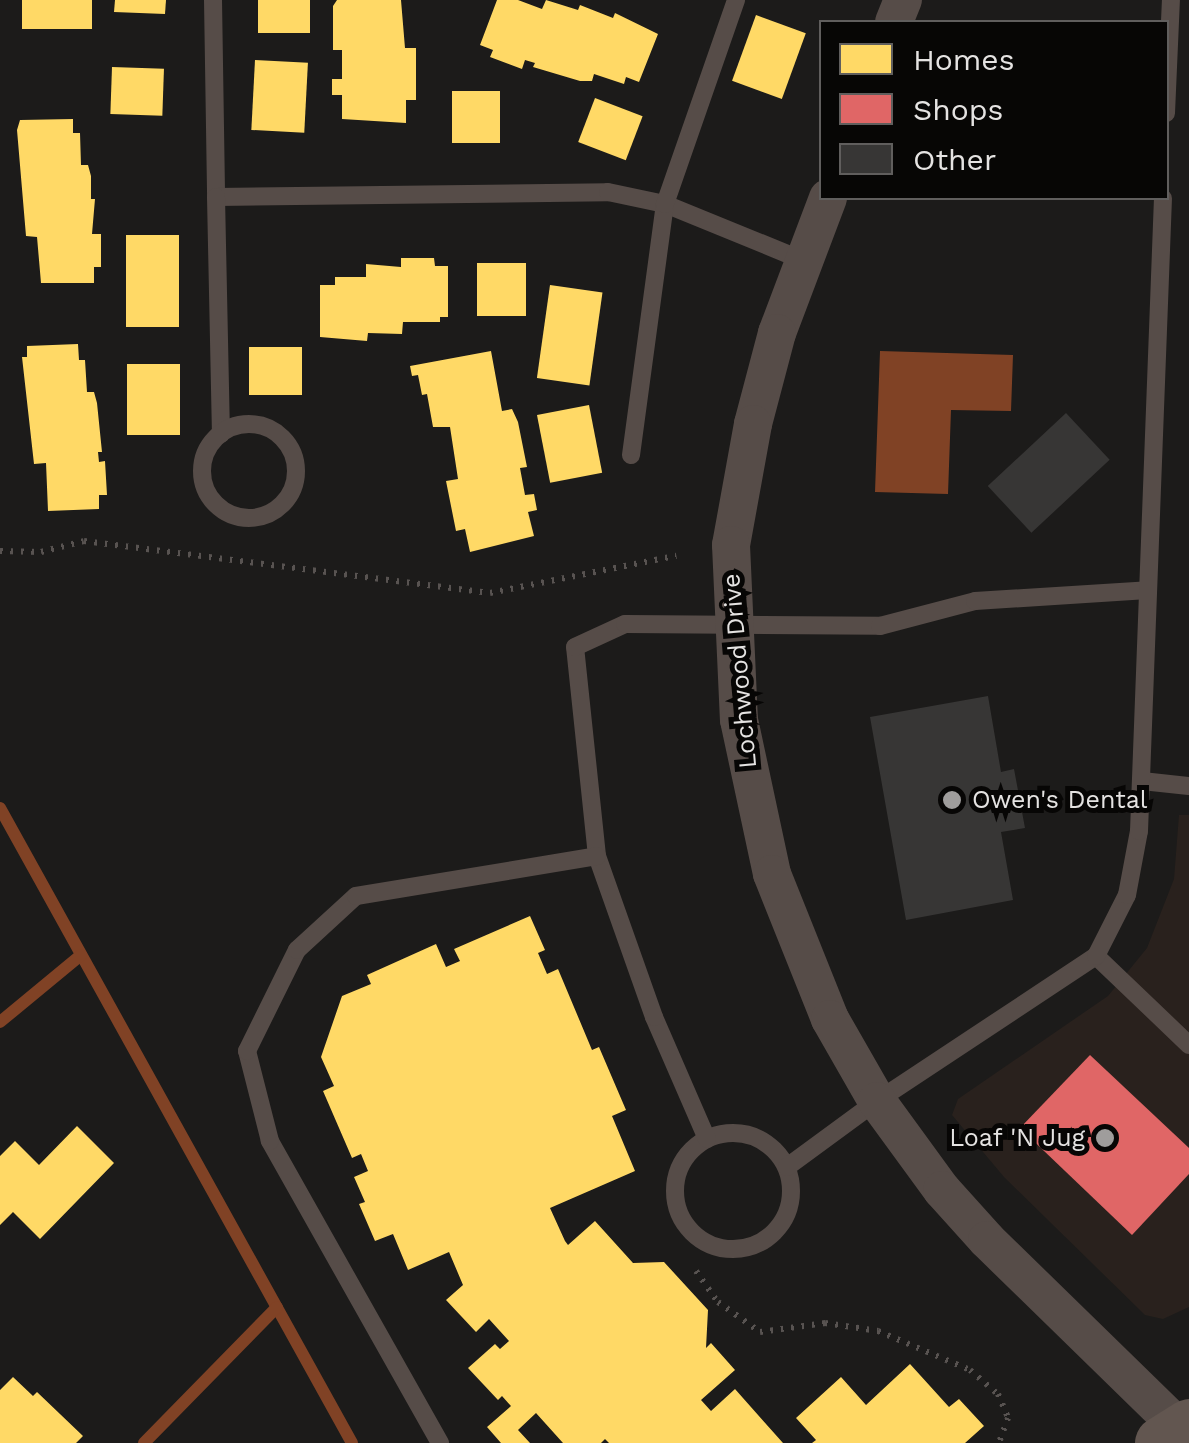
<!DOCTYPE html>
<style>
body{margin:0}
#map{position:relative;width:1189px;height:1443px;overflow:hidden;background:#1c1b1a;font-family:"Work Sans",sans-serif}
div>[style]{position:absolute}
.built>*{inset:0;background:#29211d}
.water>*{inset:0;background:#804225}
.homes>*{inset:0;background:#ffd966;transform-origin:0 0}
.shops>*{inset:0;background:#e06666}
.stream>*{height:12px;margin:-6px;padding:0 6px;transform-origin:6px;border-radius:6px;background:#804225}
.building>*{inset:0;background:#373635;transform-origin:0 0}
.path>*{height:6px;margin-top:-3px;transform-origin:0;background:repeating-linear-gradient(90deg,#585351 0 2.5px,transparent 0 10.5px)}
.lane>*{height:18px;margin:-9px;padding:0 9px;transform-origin:9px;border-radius:9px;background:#564c48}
.lane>.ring{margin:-9px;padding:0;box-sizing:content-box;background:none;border:18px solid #564c48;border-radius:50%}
.street>*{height:38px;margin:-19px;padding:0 19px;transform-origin:19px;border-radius:19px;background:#564c48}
.primary>*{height:55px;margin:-27.5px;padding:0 27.5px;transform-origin:27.5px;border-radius:27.5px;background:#625650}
.dots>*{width:28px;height:28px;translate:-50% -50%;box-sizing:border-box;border:5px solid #070605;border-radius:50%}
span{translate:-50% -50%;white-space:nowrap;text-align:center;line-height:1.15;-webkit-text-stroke:10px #070605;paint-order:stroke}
.street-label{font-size:25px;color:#e5e3e2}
.poi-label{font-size:25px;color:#e5e3e2}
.left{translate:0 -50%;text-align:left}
.right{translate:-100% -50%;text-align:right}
.legend{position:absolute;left:819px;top:20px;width:350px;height:180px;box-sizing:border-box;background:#070605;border:2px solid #605e5d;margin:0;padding:12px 18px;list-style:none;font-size:30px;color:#e5e3e2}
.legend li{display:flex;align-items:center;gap:20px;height:50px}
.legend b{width:50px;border:2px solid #605e5d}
</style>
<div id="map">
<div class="built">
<i style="clip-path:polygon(1179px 815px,1189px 815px,1189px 1307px,1163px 1319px,1145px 1315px,1004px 1177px,952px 1115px,958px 1099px,1108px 996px,1147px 948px,1174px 879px)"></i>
</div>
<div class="water">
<i style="clip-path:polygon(880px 351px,1013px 355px,1011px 411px,951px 410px,948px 494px,875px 492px)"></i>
</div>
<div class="homes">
<i style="left:22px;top:0;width:70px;height:29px"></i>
<i style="clip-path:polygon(115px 0,166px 0,165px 14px,114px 12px)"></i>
<i style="left:258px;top:0;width:52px;height:33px"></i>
<i style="clip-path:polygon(337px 0,401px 0,405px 48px,416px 48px,416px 100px,406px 100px,406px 123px,342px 119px,342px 95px,332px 95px,332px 79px,342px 79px,342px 50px,333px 50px,333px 6px)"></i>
<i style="clip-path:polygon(497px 0,518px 0,542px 9px,546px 0,578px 10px,580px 5px,613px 18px,615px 13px,658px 34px,639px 82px,626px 77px,624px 84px,594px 74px,592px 81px,580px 81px,533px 67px,535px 63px,525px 60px,522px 69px,490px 57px,493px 50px,480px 45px)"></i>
<i style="left:756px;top:15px;width:53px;height:70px;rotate:20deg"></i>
<i style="left:255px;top:60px;width:53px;height:70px;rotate:3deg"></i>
<i style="left:112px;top:67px;width:52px;height:47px;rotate:2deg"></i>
<i style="left:452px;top:91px;width:48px;height:52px"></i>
<i style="left:595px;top:98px;width:51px;height:47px;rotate:21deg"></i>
<i style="clip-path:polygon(73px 119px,73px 133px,80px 133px,81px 165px,88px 165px,91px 176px,91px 199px,95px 199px,92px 234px,101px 234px,101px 267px,94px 267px,94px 283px,41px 283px,37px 237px,26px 236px,17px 130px,20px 120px)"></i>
<i style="left:126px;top:235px;width:53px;height:92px"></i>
<i style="clip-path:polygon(401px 258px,434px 258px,435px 266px,448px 266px,448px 317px,440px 317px,440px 322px,403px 322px,402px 334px,368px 333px,367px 341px,320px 337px,320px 285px,335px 285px,335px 277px,366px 277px,366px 264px,401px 267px)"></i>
<i style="left:477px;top:263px;width:49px;height:53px"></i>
<i style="left:550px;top:285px;width:53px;height:94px;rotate:8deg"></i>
<i style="clip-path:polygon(78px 344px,79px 360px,85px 360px,87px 392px,94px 392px,97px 403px,102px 452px,98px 452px,99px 462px,105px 461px,107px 495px,99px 495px,99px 509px,48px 511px,46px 463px,34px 464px,22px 357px,27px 357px,27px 346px)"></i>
<i style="left:302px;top:347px;width:48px;height:53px;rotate:90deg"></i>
<i style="clip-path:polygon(491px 351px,502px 411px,512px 409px,518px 422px,527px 467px,520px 468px,525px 495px,534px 494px,537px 510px,528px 512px,534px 536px,470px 552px,465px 529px,456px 531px,446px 481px,458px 479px,450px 427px,433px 427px,427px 394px,422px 395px,418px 375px,412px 376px,410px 366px)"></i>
<i style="left:127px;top:364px;width:53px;height:71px"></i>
<i style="left:589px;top:405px;width:69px;height:53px;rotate:79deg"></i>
<i style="clip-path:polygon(530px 916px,545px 950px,538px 953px,547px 974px,558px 969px,592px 1050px,599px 1047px,626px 1110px,612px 1116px,635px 1171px,550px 1208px,565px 1241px,568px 1245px,595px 1221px,633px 1263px,664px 1262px,708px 1310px,706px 1348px,711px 1343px,735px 1370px,701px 1400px,711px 1411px,735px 1389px,783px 1443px,609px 1443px,605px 1439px,601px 1443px,563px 1443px,536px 1413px,518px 1430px,530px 1443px,501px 1443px,487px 1427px,511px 1406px,502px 1396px,498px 1400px,468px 1368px,495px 1344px,500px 1349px,509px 1341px,489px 1319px,476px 1332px,446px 1300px,463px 1285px,449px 1252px,408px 1270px,393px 1234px,375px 1241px,359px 1204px,365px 1202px,354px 1177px,368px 1171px,361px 1154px,352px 1158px,323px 1091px,334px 1086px,321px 1057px,342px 996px,371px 984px,367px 975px,436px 944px,446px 967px,460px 961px,454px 949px)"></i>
<i style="clip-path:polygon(77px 1126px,114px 1163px,40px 1239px,13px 1212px,0 1225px,0 1156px,15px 1141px,39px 1165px)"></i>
<i style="clip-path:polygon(910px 1364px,949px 1407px,959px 1399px,984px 1426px,965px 1443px,812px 1443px,816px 1440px,796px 1418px,841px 1377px,866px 1405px)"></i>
<i style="clip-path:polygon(13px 1377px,33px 1396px,37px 1392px,83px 1436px,76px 1443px,0 1443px,0 1390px)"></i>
</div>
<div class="shops">
<i style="clip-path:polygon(1090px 1055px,1189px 1148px,1189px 1174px,1132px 1235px,1020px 1128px)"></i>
</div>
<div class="stream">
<i style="left:0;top:808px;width:726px;rotate:61deg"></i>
<i style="left:0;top:1022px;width:105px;rotate:-39.6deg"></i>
<i style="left:144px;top:1443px;width:190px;rotate:-45.6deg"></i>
</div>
<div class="building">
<i style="left:1066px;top:413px;width:64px;height:107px;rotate:47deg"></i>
<i style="clip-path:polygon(988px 696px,1001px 772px,1014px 769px,1025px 828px,1001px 832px,1013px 900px,906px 920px,870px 717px)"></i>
</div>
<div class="path">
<i style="left:0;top:551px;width:41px;rotate:1.4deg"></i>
<i style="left:41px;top:552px;width:44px;rotate:-14.3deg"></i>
<i style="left:84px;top:541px;width:409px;rotate:7.3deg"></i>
<i style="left:490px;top:593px;width:190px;rotate:-11.3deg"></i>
<i style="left:696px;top:1271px;width:38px;rotate:55deg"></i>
<i style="left:718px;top:1302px;width:52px;rotate:35.5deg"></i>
<i style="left:760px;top:1332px;width:66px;rotate:-7.9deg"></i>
<i style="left:825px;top:1323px;width:54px;rotate:8.6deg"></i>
<i style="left:878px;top:1331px;width:100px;rotate:23deg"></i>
<i style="left:970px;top:1370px;width:37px;rotate:41deg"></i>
<i style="left:998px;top:1394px;width:26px;rotate:67deg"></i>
<i style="left:1008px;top:1418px;width:27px;rotate:110deg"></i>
</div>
<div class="lane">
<i style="left:213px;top:0;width:197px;rotate:89.1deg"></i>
<i style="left:216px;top:197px;width:392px;rotate:-0.7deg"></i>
<i style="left:608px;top:192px;width:58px;rotate:11.9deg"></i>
<i style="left:665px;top:204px;width:151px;rotate:22.2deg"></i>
<i style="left:1166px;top:113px;width:113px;rotate:-87.5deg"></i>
<i style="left:216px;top:197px;width:237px;rotate:88.8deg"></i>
<i class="ring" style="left:202px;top:424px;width:76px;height:76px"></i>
<i style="left:631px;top:455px;width:253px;rotate:-82.3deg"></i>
<i style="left:665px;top:204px;width:216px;rotate:-70.8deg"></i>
<i style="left:1142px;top:781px;width:47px;rotate:6.1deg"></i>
<i style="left:1096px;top:956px;width:129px;rotate:43.7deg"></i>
<i class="ring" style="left:675px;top:1133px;width:98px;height:98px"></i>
<i style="left:707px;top:1139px;width:133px;rotate:-113.5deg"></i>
<i style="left:654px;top:1017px;width:171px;rotate:-109.5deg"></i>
<i style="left:597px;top:856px;width:210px;rotate:-96deg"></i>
<i style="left:575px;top:647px;width:55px;rotate:-24.7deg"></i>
<i style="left:625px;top:624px;width:255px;rotate:0.4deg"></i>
<i style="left:880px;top:626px;width:98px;rotate:-14.7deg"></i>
<i style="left:975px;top:601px;width:173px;rotate:-3.6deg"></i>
<i style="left:787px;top:1167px;width:112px;rotate:-36.3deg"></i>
<i style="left:877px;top:1101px;width:263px;rotate:-33.5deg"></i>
<i style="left:1096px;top:956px;width:68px;rotate:-63.1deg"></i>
<i style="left:1127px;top:895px;width:65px;rotate:-79.4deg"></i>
<i style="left:1139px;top:831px;width:633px;rotate:-87.83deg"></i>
<i style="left:440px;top:1443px;width:347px;rotate:-119.4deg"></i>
<i style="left:270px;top:1141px;width:93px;rotate:-104.3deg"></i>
<i style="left:247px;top:1051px;width:113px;rotate:-63.7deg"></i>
<i style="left:297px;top:950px;width:80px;rotate:-42.5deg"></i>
<i style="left:356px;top:896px;width:244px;rotate:-9.4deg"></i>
</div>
<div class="street">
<i style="left:894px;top:22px;width:24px;rotate:-68deg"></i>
<i style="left:828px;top:198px;width:144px;rotate:110.7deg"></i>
<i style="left:777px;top:333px;width:94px;rotate:104.8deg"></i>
<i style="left:753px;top:424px;width:123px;rotate:100.3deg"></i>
<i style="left:731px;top:545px;width:175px;rotate:87.4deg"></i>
<i style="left:739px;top:720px;width:157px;rotate:77.9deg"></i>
<i style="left:772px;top:874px;width:156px;rotate:68.2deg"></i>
<i style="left:830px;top:1019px;width:95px;rotate:60.2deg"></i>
<i style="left:877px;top:1101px;width:110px;rotate:53.9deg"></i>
<i style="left:942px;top:1190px;width:67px;rotate:48deg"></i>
<i style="left:987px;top:1240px;width:275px;rotate:44.3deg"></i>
</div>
<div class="primary">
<i style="left:1162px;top:1443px;width:32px;rotate:-32deg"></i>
</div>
<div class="dots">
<i style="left:952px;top:800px;background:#9f9d9c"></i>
<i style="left:1105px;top:1138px;background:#9f9d9c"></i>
</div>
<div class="street-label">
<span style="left:740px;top:671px;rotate:-95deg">Lochwood Drive</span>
</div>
<div class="poi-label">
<span class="left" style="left:972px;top:800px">Owen's Dental</span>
<span class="right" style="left:1085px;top:1138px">Loaf 'N Jug</span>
</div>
<ul class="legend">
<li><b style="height:28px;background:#ffd966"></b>Homes</li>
<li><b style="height:28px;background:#e06666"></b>Shops</li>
<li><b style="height:28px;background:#373635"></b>Other</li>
</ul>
</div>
